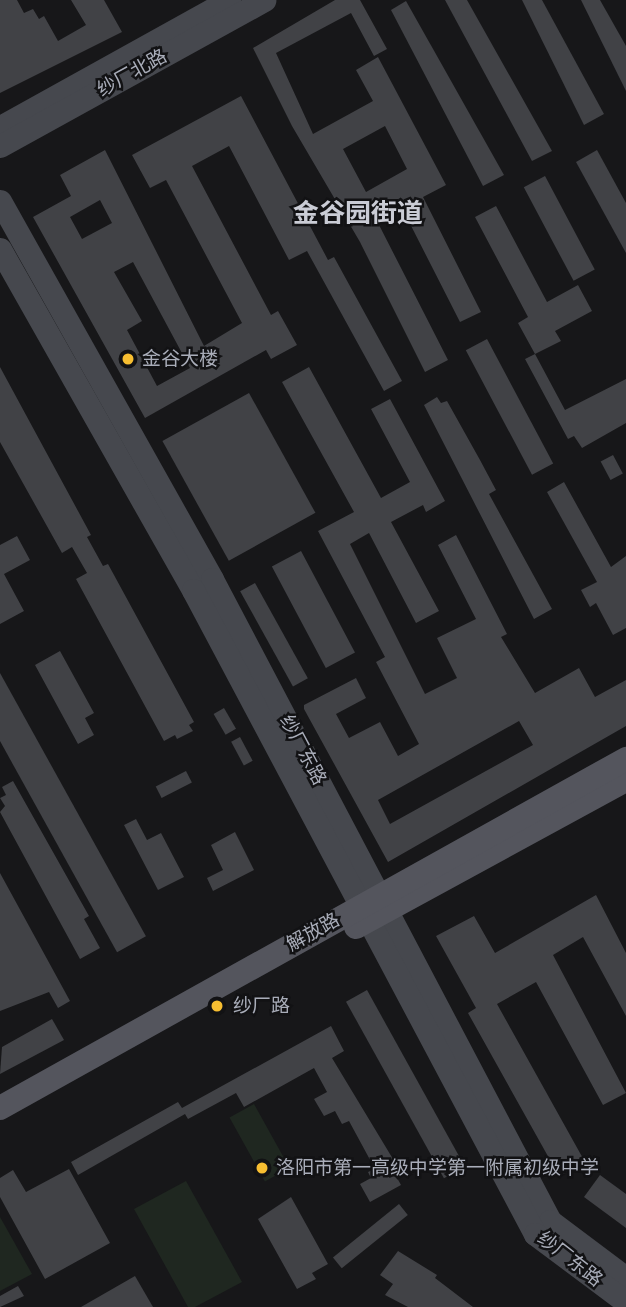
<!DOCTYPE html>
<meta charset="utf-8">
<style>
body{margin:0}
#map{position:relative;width:626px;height:1307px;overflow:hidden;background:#171719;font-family:Figtree,"Noto Sans SC",sans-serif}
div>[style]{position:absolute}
.green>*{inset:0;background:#1f2720;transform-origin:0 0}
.building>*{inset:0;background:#414246;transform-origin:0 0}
.secondary>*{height:23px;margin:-11.5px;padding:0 11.5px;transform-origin:11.5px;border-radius:11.5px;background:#46484e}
.primary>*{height:24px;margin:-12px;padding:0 12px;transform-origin:12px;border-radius:12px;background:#54555d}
.dots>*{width:19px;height:19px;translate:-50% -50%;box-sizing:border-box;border:4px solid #121214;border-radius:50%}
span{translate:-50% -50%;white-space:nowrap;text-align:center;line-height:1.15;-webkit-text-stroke:5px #121214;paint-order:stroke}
.street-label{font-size:19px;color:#a9adb9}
.poi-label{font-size:19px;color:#a9adb9}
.left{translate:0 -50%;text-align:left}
.district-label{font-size:26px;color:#caccd5;font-weight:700}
</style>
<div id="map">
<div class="green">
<i style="left:254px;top:1104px;width:73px;height:28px;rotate:61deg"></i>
<i style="clip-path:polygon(186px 1181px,242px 1282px,195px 1307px,188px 1307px,134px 1209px)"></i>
<i style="clip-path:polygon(0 1217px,32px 1274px,0 1291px)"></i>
</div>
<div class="building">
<i style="clip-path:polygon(0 0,17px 0,24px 13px,33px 9px,39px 19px,44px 16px,58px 41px,86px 25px,71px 0,104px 0,122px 32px,0 93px)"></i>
<i style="clip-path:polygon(evenodd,335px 0,360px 0,387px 49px,374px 56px,351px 13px,276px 53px,313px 134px,373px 101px,356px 70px,378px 57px,446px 185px,423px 197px,481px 312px,460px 322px,402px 208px,377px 221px,448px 360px,425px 372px,360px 242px,292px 126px,253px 48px,335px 0,385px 126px,407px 169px,366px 192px,343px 149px,385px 126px)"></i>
<i style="clip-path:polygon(445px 0,467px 0,552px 151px,532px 161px)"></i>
<i style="clip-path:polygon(522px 0,542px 0,604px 114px,584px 125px)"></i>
<i style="clip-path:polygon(581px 0,600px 0,626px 46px,626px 91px)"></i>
<i style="clip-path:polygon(406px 1px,504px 175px,483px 186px,391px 10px)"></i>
<i style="clip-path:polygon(evenodd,241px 96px,328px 260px,334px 257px,402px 381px,384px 391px,307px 251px,289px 260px,229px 146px,192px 166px,271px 315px,278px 311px,297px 345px,271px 359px,266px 350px,145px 418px,33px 217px,71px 196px,60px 175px,105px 150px,204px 346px,242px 323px,166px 180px,150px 188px,132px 155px,241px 96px,100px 200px,112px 223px,82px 239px,70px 217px,100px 200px,241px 96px,133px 262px,190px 368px,157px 386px,127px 330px,142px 321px,114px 272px,133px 262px)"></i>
<i style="clip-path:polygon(597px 150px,626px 203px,626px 253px,576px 162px)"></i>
<i style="left:545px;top:176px;width:106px;height:24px;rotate:62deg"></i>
<i style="clip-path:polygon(496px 206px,547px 302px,578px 285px,592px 311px,555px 331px,561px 341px,535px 354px,518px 323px,528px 317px,475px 217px)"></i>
<i style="left:487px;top:339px;width:141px;height:24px;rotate:62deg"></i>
<i style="clip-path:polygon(535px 354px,565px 410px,626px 379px,626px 423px,582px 448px,574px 436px,568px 439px,525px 359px)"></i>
<i style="clip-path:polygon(0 367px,91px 535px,87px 537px,103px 566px,108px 564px,194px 722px,189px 725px,193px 731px,177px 739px,175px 735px,164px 741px,76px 579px,87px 573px,72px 547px,62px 553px,0 442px)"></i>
<i style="clip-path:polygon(evenodd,309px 367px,381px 498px,410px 482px,371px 409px,390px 399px,445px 501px,426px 512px,423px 505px,391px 522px,439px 611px,416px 623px,369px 533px,350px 544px,425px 694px,457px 678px,437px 638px,476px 619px,438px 545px,456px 535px,507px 634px,501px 637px,535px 693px,579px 668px,595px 697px,626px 680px,626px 726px,388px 862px,304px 709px,304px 705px,356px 678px,366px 698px,336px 714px,349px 738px,380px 722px,398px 756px,419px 744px,376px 662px,385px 657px,318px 531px,354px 512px,282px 382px,309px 367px,519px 721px,533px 745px,390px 824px,378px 800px,519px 721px)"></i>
<i style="left:249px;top:393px;width:137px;height:99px;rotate:61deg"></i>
<i style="clip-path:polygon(437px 397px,441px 403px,447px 401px,480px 460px,496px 490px,489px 494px,552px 609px,534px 619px,424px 405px)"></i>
<i style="left:613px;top:455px;width:21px;height:14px;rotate:62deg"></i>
<i style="clip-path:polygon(564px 482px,611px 567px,626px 556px,626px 628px,613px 635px,596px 603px,590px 607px,581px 590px,597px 582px,547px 492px)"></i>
<i style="clip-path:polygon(17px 536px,30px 560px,4px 574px,24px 611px,0 624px,0 545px)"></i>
<i style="left:301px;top:551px;width:115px;height:33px;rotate:62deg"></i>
<i style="left:255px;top:583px;width:109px;height:17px;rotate:61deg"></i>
<i style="clip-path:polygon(60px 651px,94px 713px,85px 718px,94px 735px,78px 744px,35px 665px)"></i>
<i style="left:0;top:673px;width:301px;height:33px;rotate:61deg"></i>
<i style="left:224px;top:708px;width:24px;height:12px;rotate:60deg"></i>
<i style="left:240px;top:737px;width:27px;height:10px;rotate:62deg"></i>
<i style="left:186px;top:771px;width:13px;height:34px;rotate:63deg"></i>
<i style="clip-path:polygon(13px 781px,89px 916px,84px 919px,100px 948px,80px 959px,0 812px,5px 806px,0 798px,6px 795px,2px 787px)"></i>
<i style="clip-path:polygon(136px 819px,147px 840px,161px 833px,184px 877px,158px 890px,124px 825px)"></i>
<i style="clip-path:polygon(235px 832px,254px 870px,213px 891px,207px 878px,223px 870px,211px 845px)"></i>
<i style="clip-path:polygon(0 873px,70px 1001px,58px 1008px,49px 992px,0 1011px)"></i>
<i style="clip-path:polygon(596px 895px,626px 953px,626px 1016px,583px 937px,553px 955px,626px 1093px,603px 1105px,536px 982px,497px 1004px,585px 1162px,559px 1176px,468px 1013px,476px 1008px,436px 936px,474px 916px,495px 953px)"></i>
<i style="left:367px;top:990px;width:202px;height:24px;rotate:61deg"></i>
<i style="clip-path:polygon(52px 1019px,64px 1040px,0 1074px,2px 1047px)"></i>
<i style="clip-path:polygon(331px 1026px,344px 1051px,332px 1058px,396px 1164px,391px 1167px,401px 1185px,370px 1202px,360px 1184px,371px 1178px,368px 1172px,375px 1169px,349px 1121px,342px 1124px,335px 1111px,324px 1116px,314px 1099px,327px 1092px,314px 1068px,244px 1107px,236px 1093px,188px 1119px,185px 1114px,78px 1175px,71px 1162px,178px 1102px,182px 1108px)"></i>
<i style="clip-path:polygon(69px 1169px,110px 1243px,45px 1279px,0 1197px,0 1178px,13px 1170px,26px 1192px)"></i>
<i style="clip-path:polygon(600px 1175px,626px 1194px,626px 1228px,584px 1197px)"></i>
<i style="clip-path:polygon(291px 1197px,328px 1264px,312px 1273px,316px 1279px,297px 1289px,258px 1219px)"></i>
<i style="left:399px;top:1204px;width:14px;height:85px;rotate:51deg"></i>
<i style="clip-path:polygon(398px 1251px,437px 1275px,435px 1278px,473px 1307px,408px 1307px,385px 1295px,393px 1284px,380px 1275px)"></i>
<i style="clip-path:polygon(135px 1276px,153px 1307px,81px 1307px)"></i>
<i style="clip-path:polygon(18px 1286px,24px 1296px,0 1307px,0 1296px)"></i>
</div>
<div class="secondary">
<i style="left:0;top:127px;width:262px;rotate:-29deg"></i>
<i style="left:0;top:146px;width:302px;rotate:-28.9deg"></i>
<i style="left:0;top:201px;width:433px;rotate:60.7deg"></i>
<i style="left:212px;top:579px;width:726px;rotate:62.23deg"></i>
<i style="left:550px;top:1221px;width:95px;rotate:36.9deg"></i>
<i style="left:0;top:249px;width:392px;rotate:60.5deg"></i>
<i style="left:193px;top:590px;width:729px;rotate:62.03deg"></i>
<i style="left:535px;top:1234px;width:114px;rotate:36.8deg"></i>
</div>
<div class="primary">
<i style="left:356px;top:927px;width:307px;rotate:-28.6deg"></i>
<i style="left:0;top:1108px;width:717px;rotate:-29.14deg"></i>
</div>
<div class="dots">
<i style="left:128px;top:359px;background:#f7be31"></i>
<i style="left:217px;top:1006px;background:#f7be31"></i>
<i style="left:262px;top:1168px;background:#f7be31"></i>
</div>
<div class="street-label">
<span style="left:132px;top:73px;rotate:-29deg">纱厂北路</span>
<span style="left:303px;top:750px;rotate:62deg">纱厂东路</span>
<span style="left:313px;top:932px;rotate:-29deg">解放路</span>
<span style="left:570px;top:1259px;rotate:38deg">纱厂东路</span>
</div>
<div class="poi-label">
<span class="left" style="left:142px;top:359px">金谷大楼</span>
<span class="left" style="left:233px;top:1006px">纱厂路</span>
<span class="left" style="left:276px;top:1168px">洛阳市第一高级中学第一附属初级中学</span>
</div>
<div class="district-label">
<span style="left:358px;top:214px">金谷园街道</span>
</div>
</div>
